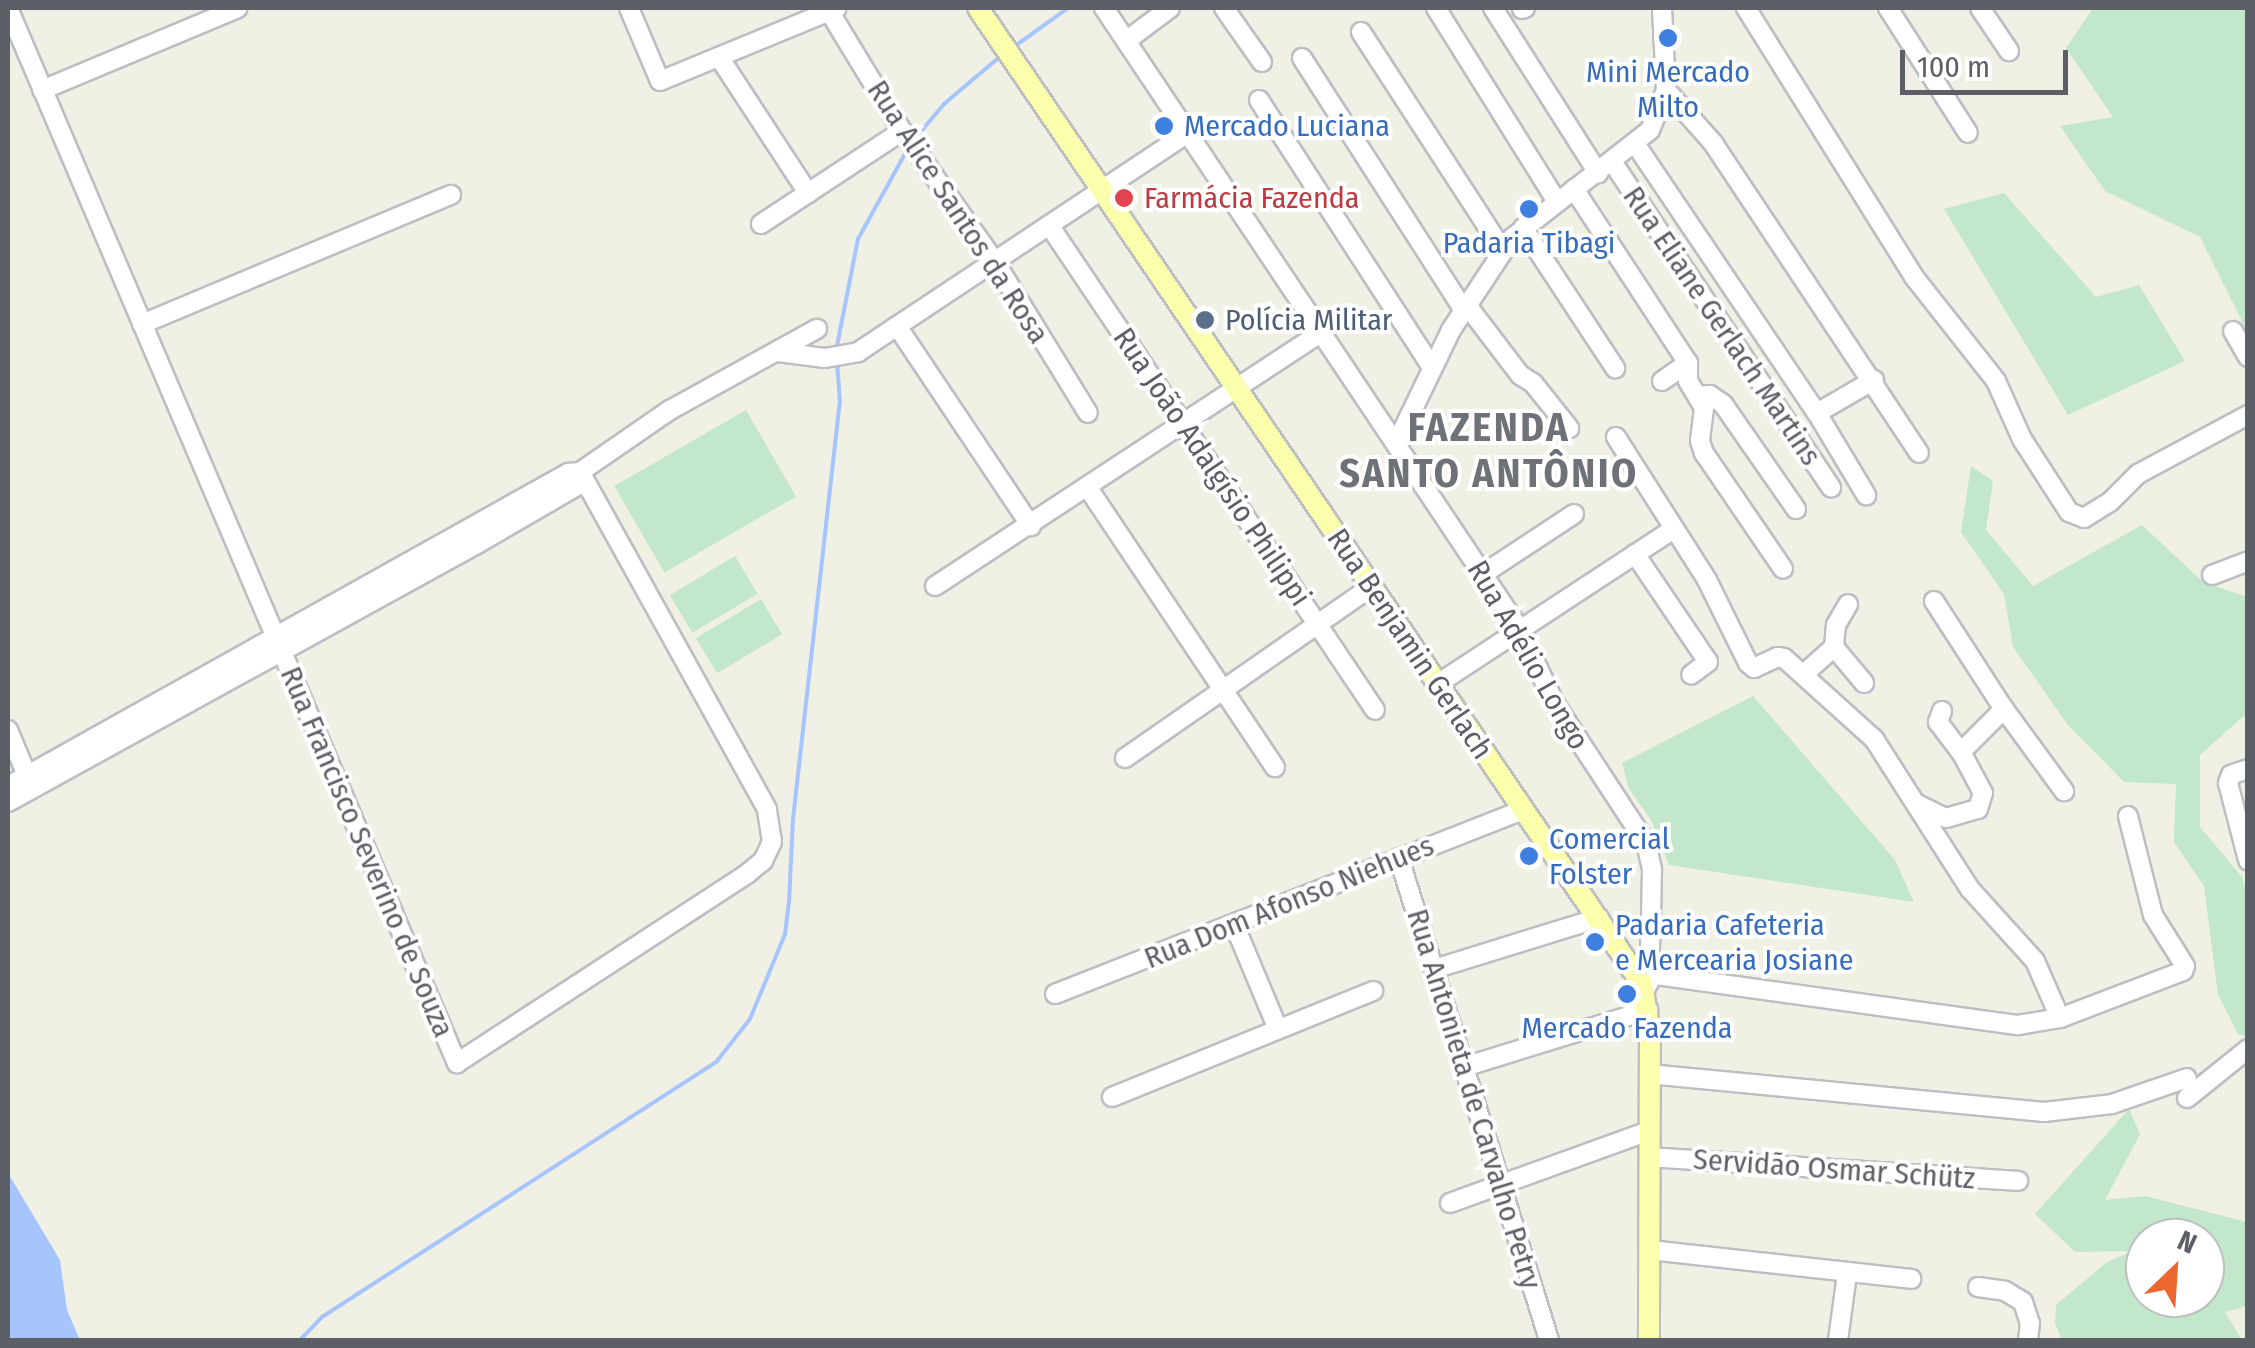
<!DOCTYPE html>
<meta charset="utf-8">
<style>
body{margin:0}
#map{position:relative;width:2255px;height:1348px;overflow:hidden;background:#f0f0e5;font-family:"Fira Sans Condensed",sans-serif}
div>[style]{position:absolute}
.green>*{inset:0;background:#c2e7ca;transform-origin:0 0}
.water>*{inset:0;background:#a6c5ff}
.stream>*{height:4px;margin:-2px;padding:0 2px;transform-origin:2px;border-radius:2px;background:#a6c5ff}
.roads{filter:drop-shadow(2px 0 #bdbec4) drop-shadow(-2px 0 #bdbec4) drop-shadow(0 2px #bdbec4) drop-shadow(0 -2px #bdbec4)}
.minor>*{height:18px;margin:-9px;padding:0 9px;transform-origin:9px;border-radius:9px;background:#fff}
.major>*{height:20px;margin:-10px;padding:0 10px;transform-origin:10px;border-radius:10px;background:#fbffab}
.dots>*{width:28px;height:28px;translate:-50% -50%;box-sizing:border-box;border:5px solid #fff;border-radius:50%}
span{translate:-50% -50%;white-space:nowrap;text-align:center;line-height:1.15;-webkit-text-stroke:8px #fff;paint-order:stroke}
.shop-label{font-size:30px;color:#366cbe}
.left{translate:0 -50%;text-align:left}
.health-label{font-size:30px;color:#be3a42}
.street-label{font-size:30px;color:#5d5f66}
.service-label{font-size:30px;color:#4e5e75}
.district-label{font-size:40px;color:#6e7178;font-weight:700;letter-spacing:2.5px}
.frame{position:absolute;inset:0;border:10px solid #5d5f66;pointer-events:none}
.north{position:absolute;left:2125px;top:1218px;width:100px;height:100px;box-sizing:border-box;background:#fff;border:2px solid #bebfc2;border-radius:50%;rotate:25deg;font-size:28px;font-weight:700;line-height:40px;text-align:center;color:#5d5f66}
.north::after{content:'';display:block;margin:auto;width:35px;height:45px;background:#ec662f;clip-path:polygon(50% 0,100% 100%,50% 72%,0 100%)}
.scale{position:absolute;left:1900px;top:50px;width:168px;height:45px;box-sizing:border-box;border:5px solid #5d5f66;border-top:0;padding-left:12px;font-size:30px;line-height:35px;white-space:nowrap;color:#5d5f66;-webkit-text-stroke:8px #fff;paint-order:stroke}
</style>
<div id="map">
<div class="green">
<i style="clip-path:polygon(2093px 8px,2247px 8px,2247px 331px,2200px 237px,2105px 191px,2060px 126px,2113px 117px,2066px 48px)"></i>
<i style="clip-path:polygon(2004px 193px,2096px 297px,2139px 285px,2185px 361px,2068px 415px,1944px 209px)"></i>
<i style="left:746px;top:410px;width:100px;height:152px;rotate:60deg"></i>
<i style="clip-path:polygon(1971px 466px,1993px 481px,1986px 530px,2033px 586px,2142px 525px,2203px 582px,2247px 597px,2247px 713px,2200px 755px,2200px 827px,2243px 878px,2248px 910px,2247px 1036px,2238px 1034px,2218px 995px,2204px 886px,2174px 842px,2176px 784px,2124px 782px,2068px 725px,2013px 647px,2004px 594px,1961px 532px)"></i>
<i style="left:735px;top:556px;width:44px;height:76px;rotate:59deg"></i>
<i style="left:761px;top:599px;width:41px;height:76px;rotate:59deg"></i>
<i style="clip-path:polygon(1753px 696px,1895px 860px,1914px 902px,1669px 865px,1651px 820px,1629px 789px,1622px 763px)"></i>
<i style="clip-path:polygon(evenodd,2129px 1109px,2140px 1134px,2105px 1200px,2145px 1196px,2247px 1222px,2247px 1306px,2225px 1312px,2242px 1340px,2062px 1340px,2055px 1324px,2056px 1305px,2107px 1262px,2133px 1251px,2075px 1252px,2035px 1214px,2129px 1109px,2145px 1238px,2205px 1238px,2205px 1268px,2217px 1298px,2205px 1280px,2205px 1298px,2145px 1298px,2145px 1238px)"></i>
</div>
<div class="water">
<i style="clip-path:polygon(8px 1173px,60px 1260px,67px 1310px,80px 1340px,8px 1340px)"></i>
</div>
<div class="stream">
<i style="left:1015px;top:46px;width:65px;rotate:-35.6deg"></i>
<i style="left:917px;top:136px;width:42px;rotate:-49.8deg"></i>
<i style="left:944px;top:104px;width:77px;rotate:-40.3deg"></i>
<i style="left:836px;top:351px;width:114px;rotate:-78.9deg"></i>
<i style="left:858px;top:239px;width:99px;rotate:-61.1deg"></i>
<i style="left:300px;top:1340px;width:32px;rotate:-46deg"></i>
<i style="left:322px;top:1317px;width:471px;rotate:-32.9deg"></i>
<i style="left:717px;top:1061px;width:53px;rotate:-51.8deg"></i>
<i style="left:750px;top:1019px;width:92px;rotate:-67.6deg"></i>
<i style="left:785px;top:934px;width:31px;rotate:-83deg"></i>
<i style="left:789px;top:903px;width:84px;rotate:-87.3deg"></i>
<i style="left:793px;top:819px;width:419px;rotate:-83.6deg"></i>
<i style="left:840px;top:403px;width:42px;rotate:-94.1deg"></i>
</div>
<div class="roads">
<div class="minor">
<i style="left:8px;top:8px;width:1147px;rotate:66.95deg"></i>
<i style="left:457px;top:1063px;width:348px;rotate:-33.1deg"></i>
<i style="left:748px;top:873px;width:19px;rotate:-39deg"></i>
<i style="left:763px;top:861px;width:21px;rotate:-65deg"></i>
<i style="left:772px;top:842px;width:33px;rotate:-99deg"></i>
<i style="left:767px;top:809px;width:385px;rotate:-119deg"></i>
<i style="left:629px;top:8px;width:79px;rotate:67deg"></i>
<i style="left:660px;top:81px;width:191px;rotate:-22.4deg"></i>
<i style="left:1104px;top:8px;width:748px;rotate:56.22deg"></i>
<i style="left:1520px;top:630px;width:82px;rotate:64.7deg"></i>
<i style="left:1555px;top:704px;width:166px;rotate:56.8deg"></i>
<i style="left:1646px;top:843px;width:28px;rotate:77deg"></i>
<i style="left:1652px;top:870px;width:47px;rotate:91.2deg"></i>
<i style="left:1651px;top:917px;width:65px;rotate:91.8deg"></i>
<i style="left:1649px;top:982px;width:11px;rotate:117deg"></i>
<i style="left:1224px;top:8px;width:66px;rotate:54.9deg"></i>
<i style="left:1436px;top:8px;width:229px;rotate:58deg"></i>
<i style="left:1493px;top:8px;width:196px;rotate:57.5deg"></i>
<i style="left:1746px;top:8px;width:317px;rotate:58deg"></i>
<i style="left:1914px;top:277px;width:132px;rotate:51.7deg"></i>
<i style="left:1996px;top:381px;width:64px;rotate:65.9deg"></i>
<i style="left:2022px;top:439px;width:87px;rotate:57.2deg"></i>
<i style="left:2069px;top:512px;width:16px;rotate:22deg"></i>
<i style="left:2084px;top:518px;width:31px;rotate:-32deg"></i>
<i style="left:2110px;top:502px;width:40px;rotate:-45deg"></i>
<i style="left:2138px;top:474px;width:125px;rotate:-28.2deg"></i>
<i style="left:1888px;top:8px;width:148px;rotate:57.4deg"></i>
<i style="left:1980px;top:8px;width:52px;rotate:56deg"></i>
<i style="left:1522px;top:9px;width:3px;rotate:-18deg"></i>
<i style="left:829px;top:11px;width:140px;rotate:58.7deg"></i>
<i style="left:902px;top:131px;width:161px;rotate:54.6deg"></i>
<i style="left:995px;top:262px;width:177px;rotate:58.4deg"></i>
<i style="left:1361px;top:32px;width:261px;rotate:57deg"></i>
<i style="left:1126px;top:41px;width:55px;rotate:-36.9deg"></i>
<i style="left:719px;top:57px;width:163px;rotate:56.8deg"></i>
<i style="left:1302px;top:58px;width:298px;rotate:57.3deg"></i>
<i style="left:42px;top:90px;width:212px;rotate:-22.7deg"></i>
<i style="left:1666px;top:90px;width:71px;rotate:48.4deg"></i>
<i style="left:1713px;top:143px;width:372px;rotate:56.4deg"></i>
<i style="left:1259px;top:100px;width:318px;rotate:57.1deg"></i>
<i style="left:1636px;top:145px;width:323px;rotate:56deg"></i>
<i style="left:1817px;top:413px;width:96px;rotate:59.1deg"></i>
<i style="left:1613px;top:163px;width:391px;rotate:56.1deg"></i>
<i style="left:1574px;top:189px;width:208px;rotate:56.8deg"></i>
<i style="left:1688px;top:363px;width:18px;rotate:90deg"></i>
<i style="left:1688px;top:381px;width:31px;rotate:59deg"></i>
<i style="left:1704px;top:408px;width:33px;rotate:97deg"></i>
<i style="left:1700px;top:441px;width:13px;rotate:72deg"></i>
<i style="left:1704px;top:453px;width:140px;rotate:55.7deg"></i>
<i style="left:761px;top:224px;width:169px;rotate:-33.4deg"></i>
<i style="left:1049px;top:225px;width:584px;rotate:56.09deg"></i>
<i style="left:1523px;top:228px;width:168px;rotate:56.7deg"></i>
<i style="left:1466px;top:304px;width:89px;rotate:52.7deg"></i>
<i style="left:1520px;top:375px;width:15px;rotate:32deg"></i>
<i style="left:1533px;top:383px;width:58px;rotate:51.3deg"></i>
<i style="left:142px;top:324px;width:335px;rotate:-22.7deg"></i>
<i style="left:897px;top:326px;width:241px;rotate:56.2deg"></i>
<i style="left:2233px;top:331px;width:30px;rotate:60deg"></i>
<i style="left:778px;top:352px;width:47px;rotate:7.3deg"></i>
<i style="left:825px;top:358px;width:34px;rotate:-10deg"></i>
<i style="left:858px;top:352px;width:395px;rotate:-33.6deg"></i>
<i style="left:1662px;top:381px;width:32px;rotate:-35deg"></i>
<i style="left:1700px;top:396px;width:10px;rotate:-6deg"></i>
<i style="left:1710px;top:395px;width:16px;rotate:35deg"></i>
<i style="left:1723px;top:404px;width:128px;rotate:55.2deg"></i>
<i style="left:1817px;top:413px;width:66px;rotate:-30.1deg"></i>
<i style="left:1616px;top:437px;width:169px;rotate:57.5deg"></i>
<i style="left:1707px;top:580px;width:93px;rotate:63.7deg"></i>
<i style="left:1748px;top:663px;width:8px;rotate:40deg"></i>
<i style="left:1754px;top:668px;width:26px;rotate:-25deg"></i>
<i style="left:1778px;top:657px;width:6px;rotate:9deg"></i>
<i style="left:1784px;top:658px;width:121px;rotate:42deg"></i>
<i style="left:1874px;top:739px;width:178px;rotate:57.4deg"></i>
<i style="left:1970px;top:889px;width:97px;rotate:47.9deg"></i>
<i style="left:2035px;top:961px;width:62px;rotate:66.3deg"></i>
<i style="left:1396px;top:444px;width:127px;rotate:-64.2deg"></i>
<i style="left:1451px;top:330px;width:110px;rotate:-56.5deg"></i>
<i style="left:1512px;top:238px;width:175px;rotate:-38deg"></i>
<i style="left:1650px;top:130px;width:43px;rotate:-68.2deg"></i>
<i style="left:1666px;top:90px;width:82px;rotate:-92.8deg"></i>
<i style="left:1088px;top:488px;width:336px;rotate:56.2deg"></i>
<i style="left:1635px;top:554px;width:130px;rotate:55.9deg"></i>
<i style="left:1708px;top:662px;width:21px;rotate:143deg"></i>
<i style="left:1483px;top:574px;width:109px;rotate:-33.4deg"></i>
<i style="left:2212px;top:575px;width:39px;rotate:-21deg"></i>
<i style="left:935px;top:586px;width:462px;rotate:-33.3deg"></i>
<i style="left:1934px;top:601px;width:129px;rotate:57.1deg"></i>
<i style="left:2004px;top:709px;width:102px;rotate:53.8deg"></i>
<i style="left:1834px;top:647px;width:47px;rotate:50.2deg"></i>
<i style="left:1804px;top:674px;width:40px;rotate:-42deg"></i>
<i style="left:1834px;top:647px;width:22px;rotate:-85deg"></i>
<i style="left:1836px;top:625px;width:24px;rotate:-60deg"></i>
<i style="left:1436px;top:685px;width:282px;rotate:-33.3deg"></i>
<i style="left:1942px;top:711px;width:12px;rotate:110deg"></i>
<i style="left:1938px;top:722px;width:38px;rotate:53deg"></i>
<i style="left:8px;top:730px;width:60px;rotate:67.3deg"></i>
<i style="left:1125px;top:758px;width:300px;rotate:-34.8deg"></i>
<i style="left:2248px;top:769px;width:18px;rotate:161deg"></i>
<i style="left:2231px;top:775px;width:9px;rotate:111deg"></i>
<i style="left:2228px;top:783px;width:80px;rotate:75.4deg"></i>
<i style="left:8px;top:786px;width:642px;rotate:-29.2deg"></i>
<i style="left:568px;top:473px;width:12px;rotate:-5deg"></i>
<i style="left:580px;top:472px;width:109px;rotate:-34.6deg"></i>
<i style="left:670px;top:410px;width:168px;rotate:-28.9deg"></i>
<i style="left:8px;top:802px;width:535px;rotate:-28.82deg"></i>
<i style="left:477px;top:544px;width:116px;rotate:-30.1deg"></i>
<i style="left:577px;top:486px;width:14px;rotate:-78deg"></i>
<i style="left:1917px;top:804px;width:32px;rotate:26deg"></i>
<i style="left:1946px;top:818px;width:33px;rotate:-16deg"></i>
<i style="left:1978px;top:809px;width:17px;rotate:-73deg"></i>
<i style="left:1983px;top:793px;width:47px;rotate:-118.2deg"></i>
<i style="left:1961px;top:752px;width:61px;rotate:-45deg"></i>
<i style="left:1399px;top:858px;width:505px;rotate:72.71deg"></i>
<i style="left:1234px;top:924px;width:114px;rotate:67.3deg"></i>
<i style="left:1434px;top:969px;width:173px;rotate:-17.2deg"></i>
<i style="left:1649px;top:974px;width:373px;rotate:7.9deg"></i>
<i style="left:2018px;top:1025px;width:43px;rotate:-9.5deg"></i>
<i style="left:2060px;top:1018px;width:132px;rotate:-20.9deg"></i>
<i style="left:2183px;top:971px;width:5px;rotate:-68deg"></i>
<i style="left:2185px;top:966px;width:60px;rotate:-122.1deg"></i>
<i style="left:2153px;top:915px;width:102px;rotate:-104.2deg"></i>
<i style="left:1055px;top:994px;width:503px;rotate:-21.46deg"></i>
<i style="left:1464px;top:1067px;width:193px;rotate:-17.2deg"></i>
<i style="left:1649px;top:1074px;width:397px;rotate:5.5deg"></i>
<i style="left:2044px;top:1112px;width:68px;rotate:-6.7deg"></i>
<i style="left:2112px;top:1104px;width:79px;rotate:-19.1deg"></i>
<i style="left:1112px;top:1097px;width:282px;rotate:-22.1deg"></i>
<i style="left:2187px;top:1098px;width:78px;rotate:-38.8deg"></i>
<i style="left:1649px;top:1157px;width:370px;rotate:3.7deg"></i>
<i style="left:1450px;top:1203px;width:212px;rotate:-19.9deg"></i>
<i style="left:1650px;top:1250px;width:263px;rotate:6.3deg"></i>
<i style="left:1978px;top:1287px;width:27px;rotate:8deg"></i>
<i style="left:2005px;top:1291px;width:21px;rotate:31deg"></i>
<i style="left:2023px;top:1302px;width:22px;rotate:72deg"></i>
<i style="left:2030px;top:1323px;width:17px;rotate:97deg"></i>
<i style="left:1838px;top:1340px;width:67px;rotate:-82.2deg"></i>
</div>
<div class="major">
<i style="left:978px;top:8px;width:1180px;rotate:55.77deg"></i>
<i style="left:1642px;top:984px;width:50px;rotate:80.7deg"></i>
<i style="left:1650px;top:1033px;width:307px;rotate:90.2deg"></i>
</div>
</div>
<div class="dots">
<i style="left:1668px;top:38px;background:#3f7fe0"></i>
<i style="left:1164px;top:126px;background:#3f7fe0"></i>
<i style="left:1124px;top:198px;background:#e0444e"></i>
<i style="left:1529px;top:209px;background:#3f7fe0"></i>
<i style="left:1205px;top:320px;background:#5c6f8a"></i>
<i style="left:1529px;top:856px;background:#3f7fe0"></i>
<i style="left:1595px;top:942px;background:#3f7fe0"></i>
<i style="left:1627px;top:994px;background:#3f7fe0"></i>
</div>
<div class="shop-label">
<span style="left:1668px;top:89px">Mini Mercado<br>Milto</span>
<span class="left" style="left:1184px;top:126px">Mercado Luciana</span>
<span style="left:1529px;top:243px">Padaria Tibagi</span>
<span class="left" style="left:1549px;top:856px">Comercial<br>Folster</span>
<span class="left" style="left:1615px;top:942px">Padaria Cafeteria<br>e Mercearia Josiane</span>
<span style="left:1627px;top:1028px">Mercado Fazenda</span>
</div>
<div class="health-label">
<span class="left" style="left:1144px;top:198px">Farmácia Fazenda</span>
</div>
<div class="street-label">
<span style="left:958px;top:212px;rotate:57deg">Rua Alice Santos da Rosa</span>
<span style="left:1722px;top:326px;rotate:56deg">Rua Eliane Gerlach Martins</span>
<span style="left:1212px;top:467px;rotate:56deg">Rua João Adalgísio Philippi</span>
<span style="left:1410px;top:644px;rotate:56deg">Rua Benjamin Gerlach</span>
<span style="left:1528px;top:655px;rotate:60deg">Rua Adélio Longo</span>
<span style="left:367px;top:852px;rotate:67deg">Rua Francisco Severino de Souza</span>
<span style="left:1289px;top:902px;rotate:-22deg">Rua Dom Afonso Niehues</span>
<span style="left:1474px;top:1099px;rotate:73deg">Rua Antonieta de Carvalho Petry</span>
<span style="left:1834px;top:1169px;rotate:4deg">Servidão Osmar Schütz</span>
</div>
<div class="service-label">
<span class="left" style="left:1225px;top:320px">Polícia Militar</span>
</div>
<div class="district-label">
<span style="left:1489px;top:451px">FAZENDA<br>SANTO ANTÔNIO</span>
</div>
<div class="frame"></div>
<div class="north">N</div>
<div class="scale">100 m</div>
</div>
